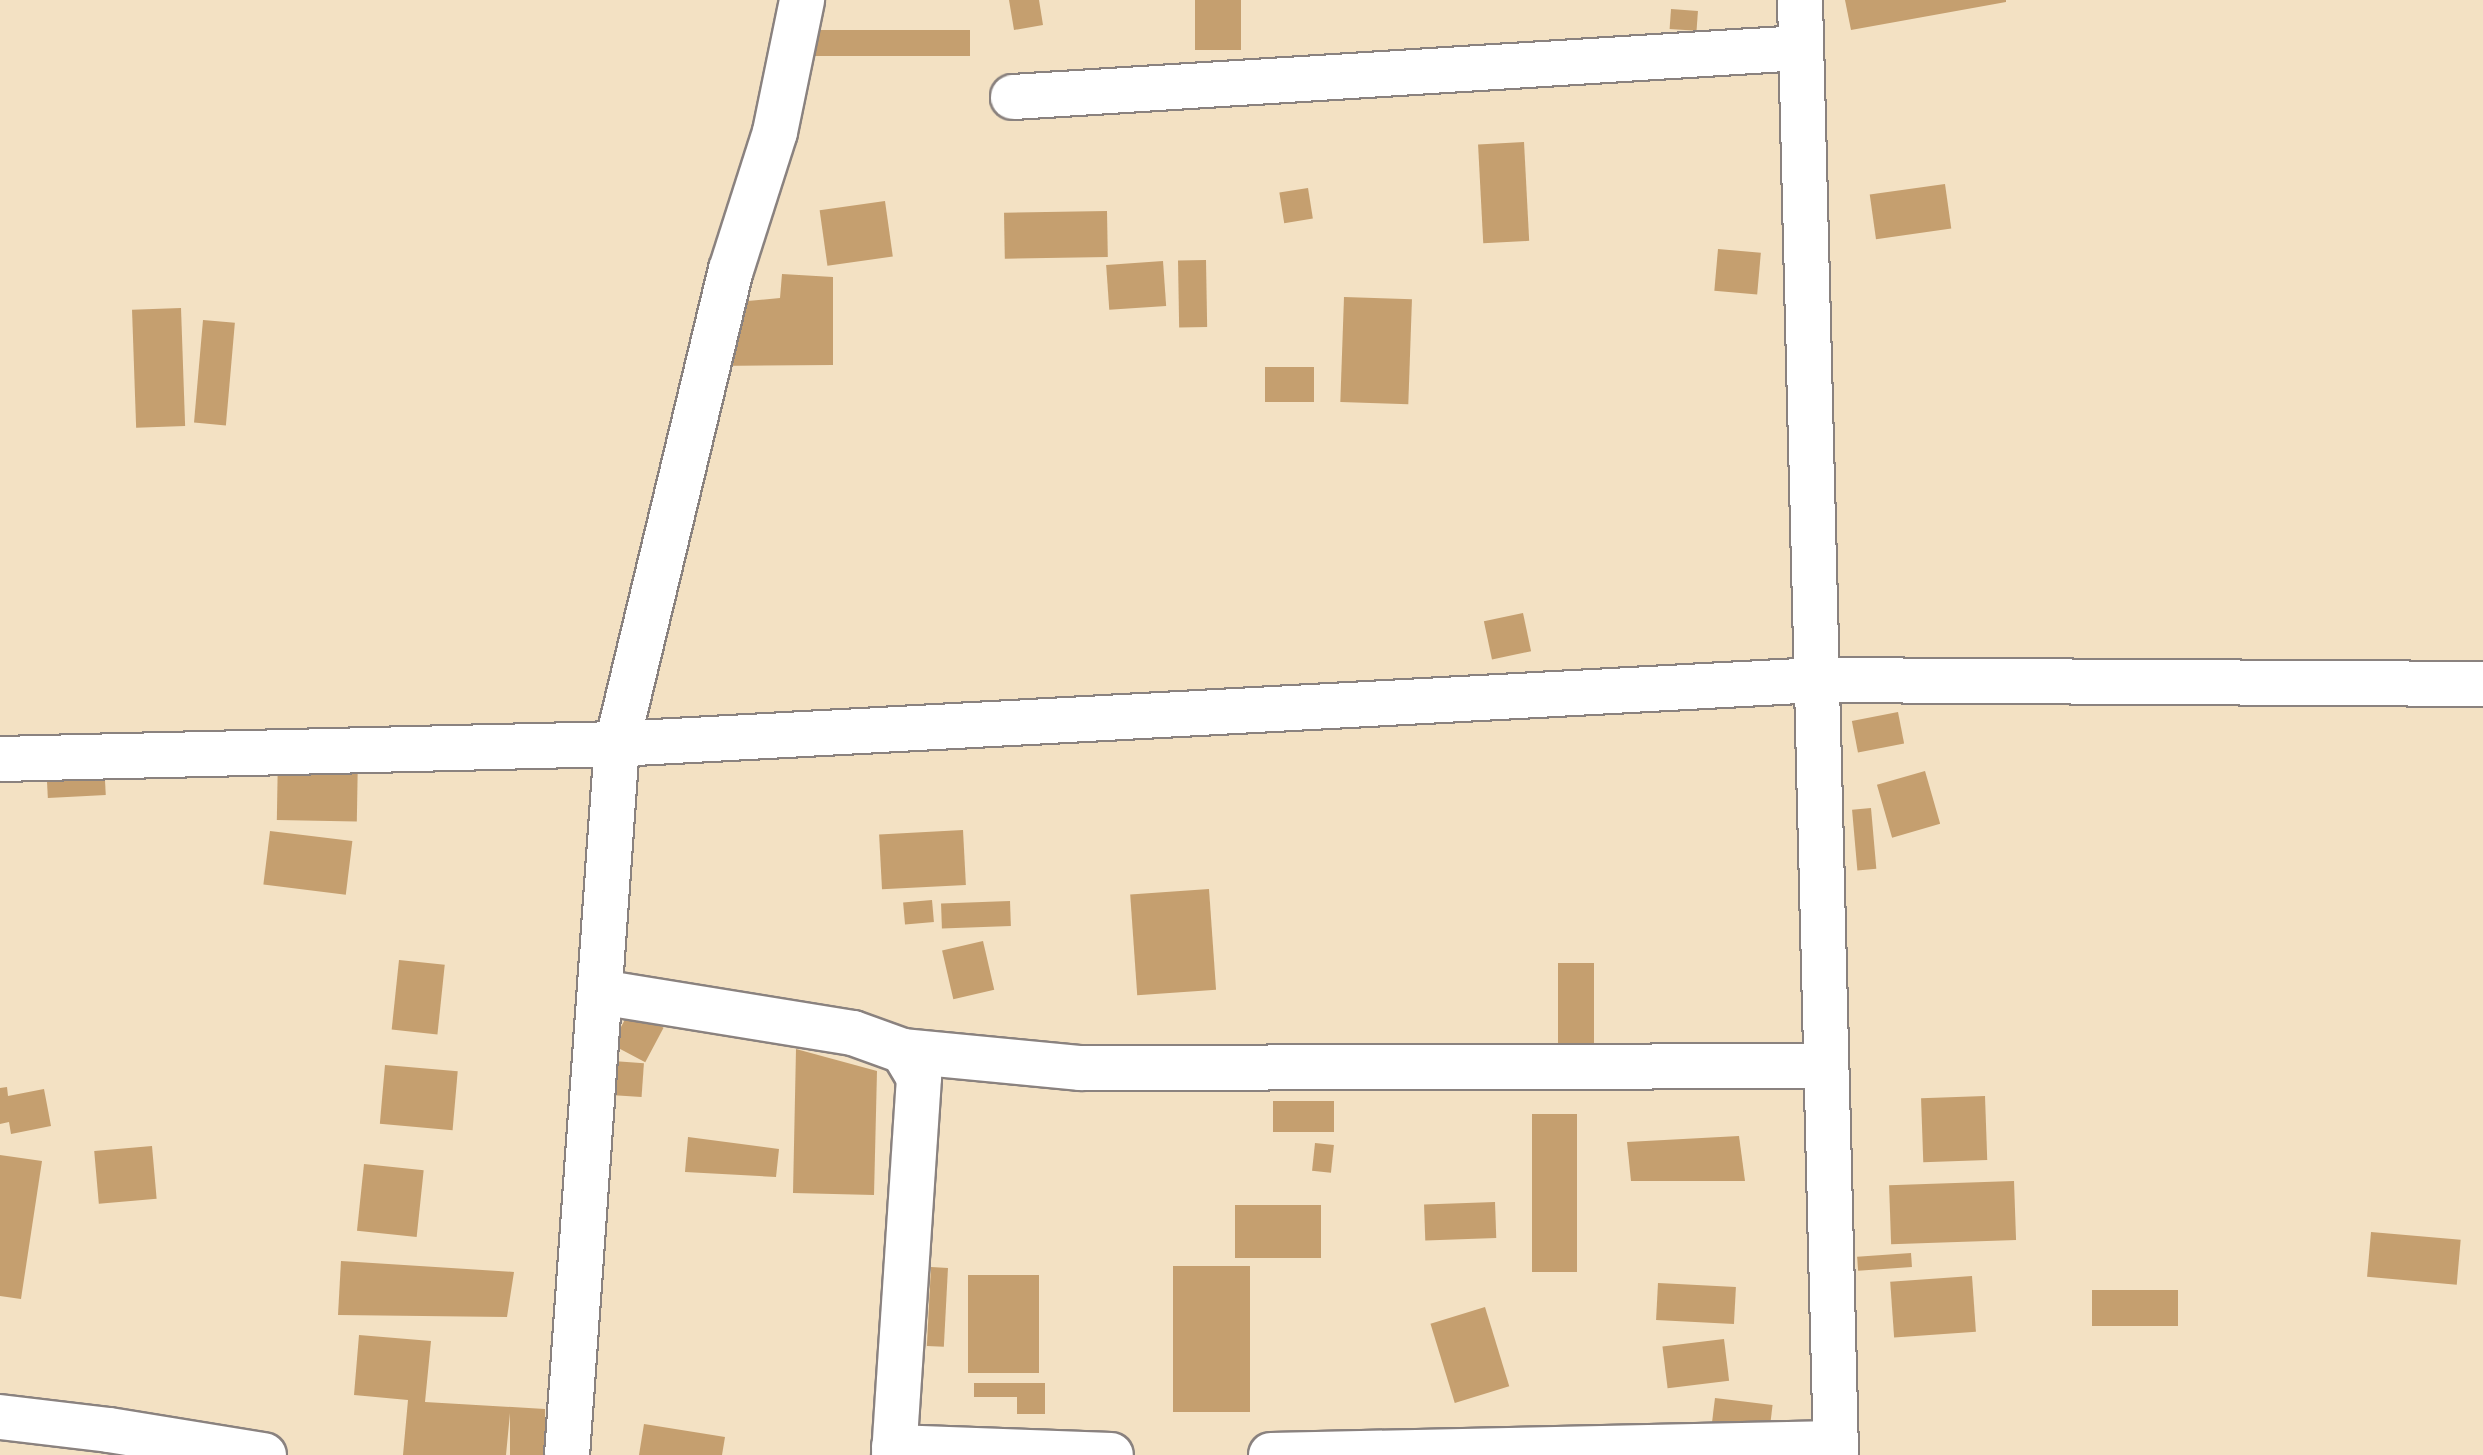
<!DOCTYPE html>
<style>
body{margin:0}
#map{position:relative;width:2483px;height:1455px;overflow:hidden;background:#f3e1c3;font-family:"Indie Flower",sans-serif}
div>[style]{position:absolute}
.building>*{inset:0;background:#c59f6f;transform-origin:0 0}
.roads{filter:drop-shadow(2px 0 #8a827f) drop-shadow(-2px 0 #8a827f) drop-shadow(0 2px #8a827f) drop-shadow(0 -2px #8a827f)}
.minor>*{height:44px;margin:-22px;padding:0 22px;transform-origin:22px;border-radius:22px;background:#fff}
span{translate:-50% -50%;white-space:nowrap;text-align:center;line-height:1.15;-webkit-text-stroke:6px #fcf5e5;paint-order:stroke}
</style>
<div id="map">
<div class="building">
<i style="clip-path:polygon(1009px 0,1039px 0,1043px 25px,1014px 30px)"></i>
<i style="left:1195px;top:0;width:46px;height:50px"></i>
<i style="clip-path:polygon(1845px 0,2006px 0,2006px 2px,1851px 30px)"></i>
<i style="left:1671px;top:9px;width:27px;height:20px;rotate:4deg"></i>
<i style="left:970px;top:30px;width:26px;height:167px;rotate:90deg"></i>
<i style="left:1524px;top:142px;width:99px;height:46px;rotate:87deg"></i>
<i style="left:1945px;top:184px;width:45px;height:76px;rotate:82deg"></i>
<i style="left:1308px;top:188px;width:31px;height:29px;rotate:81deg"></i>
<i style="left:885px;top:201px;width:56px;height:66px;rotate:82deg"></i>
<i style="left:1107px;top:211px;width:46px;height:103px;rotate:89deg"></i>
<i style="left:1718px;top:249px;width:43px;height:42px;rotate:5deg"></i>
<i style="left:1206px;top:260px;width:67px;height:28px;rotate:89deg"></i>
<i style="left:1163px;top:261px;width:45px;height:57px;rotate:86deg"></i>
<i style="clip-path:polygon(782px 274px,833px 277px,833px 365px,712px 366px,726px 303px,780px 298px)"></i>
<i style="left:1344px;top:297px;width:68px;height:105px;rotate:2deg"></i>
<i style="left:181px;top:308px;width:118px;height:49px;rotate:88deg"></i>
<i style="left:203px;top:320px;width:32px;height:103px;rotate:5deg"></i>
<i style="left:1265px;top:367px;width:49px;height:35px"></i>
<i style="left:1523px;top:613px;width:39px;height:40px;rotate:78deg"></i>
<i style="left:1898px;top:712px;width:32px;height:47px;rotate:79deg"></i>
<i style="left:278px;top:753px;width:80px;height:67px;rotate:1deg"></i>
<i style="left:104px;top:761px;width:34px;height:58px;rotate:87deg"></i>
<i style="left:1925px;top:771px;width:55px;height:50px;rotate:74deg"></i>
<i style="left:1871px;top:808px;width:61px;height:19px;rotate:85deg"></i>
<i style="left:963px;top:830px;width:55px;height:84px;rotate:87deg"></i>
<i style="left:270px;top:831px;width:83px;height:54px;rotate:7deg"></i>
<i style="left:1209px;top:889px;width:101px;height:79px;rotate:86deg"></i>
<i style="left:932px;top:900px;width:22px;height:29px;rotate:85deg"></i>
<i style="left:1010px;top:901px;width:25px;height:69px;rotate:88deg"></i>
<i style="left:983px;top:941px;width:50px;height:42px;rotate:77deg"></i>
<i style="left:399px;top:960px;width:46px;height:70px;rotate:6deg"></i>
<i style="left:1558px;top:963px;width:36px;height:80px"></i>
<i style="left:630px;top:1010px;width:38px;height:39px;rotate:28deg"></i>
<i style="clip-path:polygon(796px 1049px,877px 1071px,874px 1195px,793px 1193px)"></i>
<i style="left:613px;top:1061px;width:31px;height:34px;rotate:4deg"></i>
<i style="left:385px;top:1065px;width:73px;height:59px;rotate:5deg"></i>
<i style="clip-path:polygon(7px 1087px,8px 1096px,44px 1089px,51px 1126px,11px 1134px,9px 1122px,0 1124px,0 1088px)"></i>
<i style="left:1985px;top:1096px;width:64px;height:64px;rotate:88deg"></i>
<i style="left:1334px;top:1101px;width:31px;height:61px;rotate:90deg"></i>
<i style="left:1532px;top:1114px;width:45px;height:158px"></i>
<i style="clip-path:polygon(1739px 1136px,1745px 1181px,1631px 1181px,1627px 1142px)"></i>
<i style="clip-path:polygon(688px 1137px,779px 1149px,776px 1177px,685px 1172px)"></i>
<i style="left:1315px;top:1143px;width:19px;height:28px;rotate:6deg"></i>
<i style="left:152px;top:1146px;width:53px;height:58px;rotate:85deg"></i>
<i style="clip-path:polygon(0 1155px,42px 1161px,21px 1299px,0 1296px)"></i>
<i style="left:364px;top:1164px;width:60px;height:67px;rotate:6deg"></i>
<i style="left:2014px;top:1181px;width:59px;height:125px;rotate:88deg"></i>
<i style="left:1495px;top:1202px;width:36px;height:71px;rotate:88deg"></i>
<i style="left:1235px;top:1205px;width:86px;height:53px"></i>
<i style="left:2371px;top:1232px;width:90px;height:45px;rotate:5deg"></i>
<i style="left:1911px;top:1253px;width:14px;height:54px;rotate:86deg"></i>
<i style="clip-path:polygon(341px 1261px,514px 1272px,507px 1317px,338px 1315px)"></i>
<i style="left:1250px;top:1266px;width:146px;height:77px;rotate:90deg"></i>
<i style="left:931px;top:1267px;width:17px;height:79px;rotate:3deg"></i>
<i style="left:968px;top:1275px;width:71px;height:98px"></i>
<i style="left:1972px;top:1276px;width:56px;height:82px;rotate:86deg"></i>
<i style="left:1658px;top:1283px;width:78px;height:37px;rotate:3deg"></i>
<i style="left:2092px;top:1290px;width:86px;height:36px"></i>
<i style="left:1485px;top:1307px;width:83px;height:57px;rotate:73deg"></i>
<i style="clip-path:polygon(359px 1335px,431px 1341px,425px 1402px,545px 1409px,545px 1455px,510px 1455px,510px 1413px,506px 1455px,403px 1455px,408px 1400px,354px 1395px)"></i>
<i style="left:1724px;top:1339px;width:42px;height:62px;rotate:83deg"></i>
<i style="clip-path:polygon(974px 1383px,1045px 1383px,1045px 1414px,1017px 1414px,1017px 1397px,974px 1397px)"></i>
<i style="left:1715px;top:1398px;width:58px;height:25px;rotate:7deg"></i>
<i style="clip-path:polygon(644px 1424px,725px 1437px,722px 1455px,639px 1455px)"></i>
</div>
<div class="roads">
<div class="minor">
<i style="left:1800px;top:0;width:1455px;rotate:88.58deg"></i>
<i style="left:1013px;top:97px;width:789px;rotate:-3.56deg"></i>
<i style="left:0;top:759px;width:617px;rotate:-1.39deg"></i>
<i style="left:617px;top:744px;width:1202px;rotate:-3.05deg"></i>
<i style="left:1817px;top:680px;width:666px;rotate:0.34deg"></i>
<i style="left:600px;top:992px;width:256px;rotate:9.2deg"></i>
<i style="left:853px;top:1033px;width:53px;rotate:19.8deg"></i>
<i style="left:903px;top:1051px;width:31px;rotate:59deg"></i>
<i style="left:919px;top:1078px;width:378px;rotate:93.8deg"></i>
<i style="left:903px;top:1051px;width:178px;rotate:5.5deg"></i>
<i style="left:1080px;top:1068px;width:745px;rotate:-0.15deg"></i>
<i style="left:0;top:1417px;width:110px;rotate:6.8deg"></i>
<i style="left:109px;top:1430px;width:157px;rotate:9.2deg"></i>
<i style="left:894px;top:1447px;width:217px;rotate:2.1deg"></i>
<i style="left:567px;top:1455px;width:713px;rotate:-85.98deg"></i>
<i style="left:617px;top:744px;width:488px;rotate:-76.5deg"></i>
<i style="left:731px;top:270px;width:145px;rotate:-72.3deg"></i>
<i style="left:775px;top:132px;width:135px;rotate:-78.4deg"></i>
<i style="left:1271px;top:1455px;width:564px;rotate:-1.22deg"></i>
</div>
</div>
</div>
